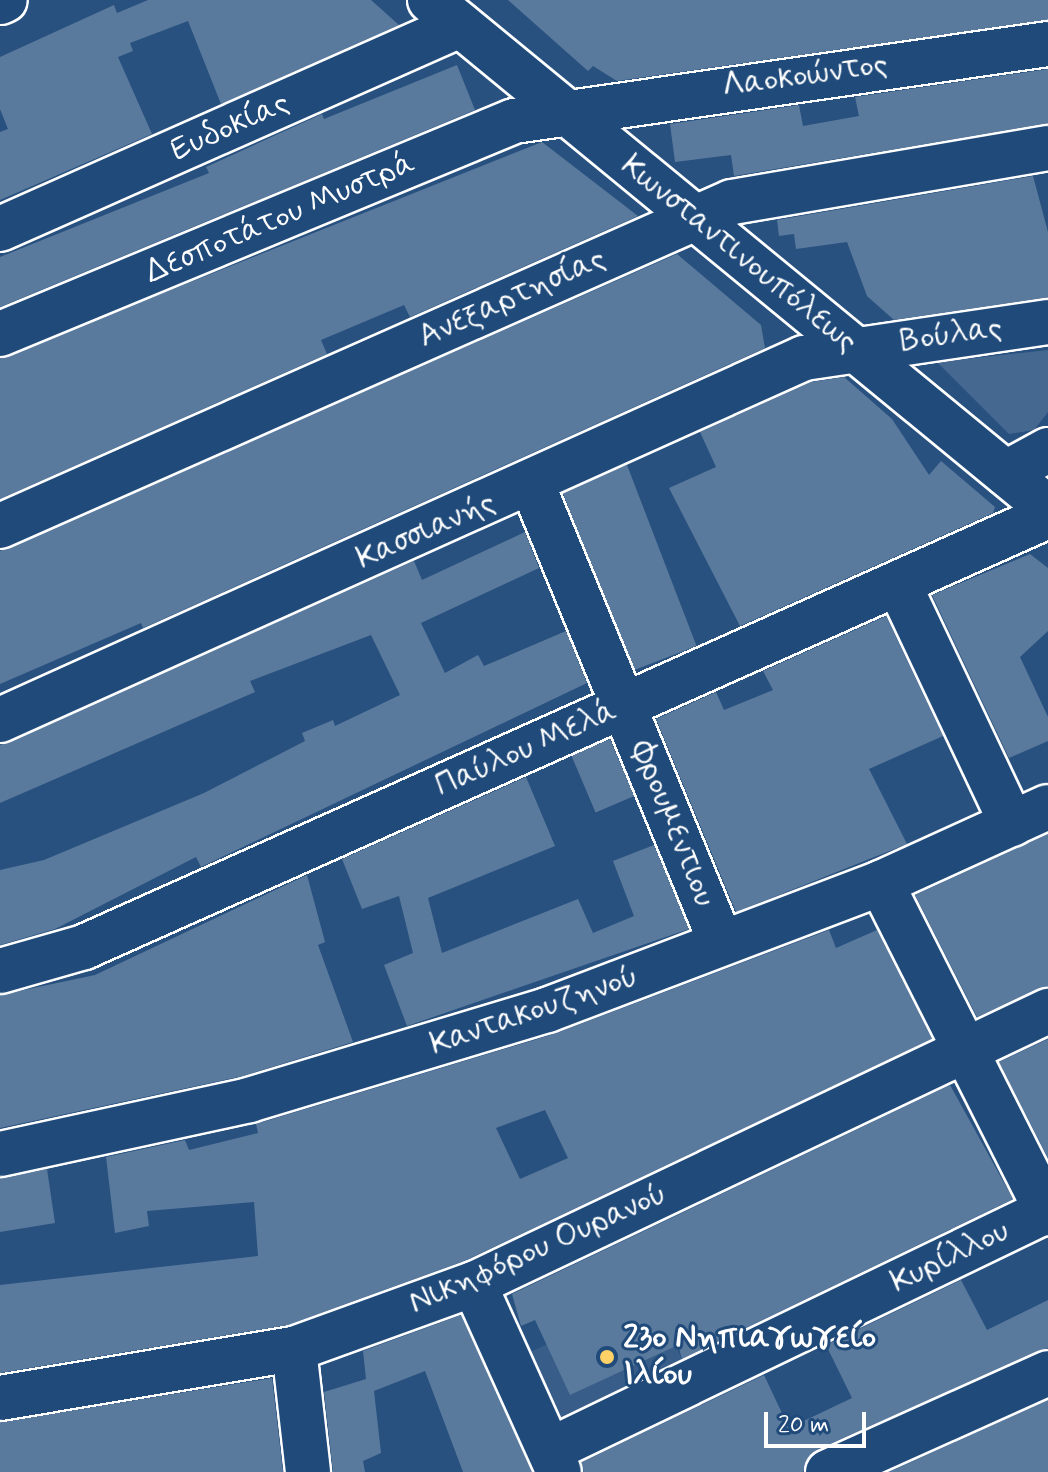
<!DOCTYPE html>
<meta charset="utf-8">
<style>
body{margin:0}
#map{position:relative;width:1048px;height:1472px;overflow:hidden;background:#28517f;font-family:Mynerve,sans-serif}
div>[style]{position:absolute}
.built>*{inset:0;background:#375d88;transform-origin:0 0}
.green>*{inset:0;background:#446890}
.building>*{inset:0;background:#5a7a9d;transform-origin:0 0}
.roads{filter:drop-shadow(2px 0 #fff) drop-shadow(-2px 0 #fff) drop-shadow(0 2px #fff) drop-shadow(0 -2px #fff)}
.minor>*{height:44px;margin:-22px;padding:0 22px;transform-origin:22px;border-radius:22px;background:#1f4a7a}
.dots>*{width:22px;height:22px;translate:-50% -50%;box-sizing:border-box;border:4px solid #1f4a7a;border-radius:50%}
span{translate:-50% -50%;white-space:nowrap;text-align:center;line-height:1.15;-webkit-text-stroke:6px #1f4a7a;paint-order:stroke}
.street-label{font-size:32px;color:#fff}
.poi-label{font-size:32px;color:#fff;font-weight:700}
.left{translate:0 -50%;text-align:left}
.scale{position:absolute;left:764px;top:1412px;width:102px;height:36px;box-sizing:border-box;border:4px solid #fff;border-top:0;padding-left:10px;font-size:24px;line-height:28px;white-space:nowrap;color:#fff;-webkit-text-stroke:6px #1f4a7a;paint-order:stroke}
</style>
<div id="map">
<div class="built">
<i style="left:652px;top:1295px;width:75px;height:134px;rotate:65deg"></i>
</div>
<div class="green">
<i style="clip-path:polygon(1048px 350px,1048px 412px,1034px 430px,1009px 434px,937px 362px)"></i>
</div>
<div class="building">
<i style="clip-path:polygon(148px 0,371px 0,399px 25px,221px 104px,188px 21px,130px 43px,133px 51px,118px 57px,152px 134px,0 200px,0 132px,8px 129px,0 109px,0 57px,114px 5px,117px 13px)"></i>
<i style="clip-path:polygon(508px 0,1048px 0,1048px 20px,617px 81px,593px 66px,588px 71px)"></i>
<i style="clip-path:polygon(457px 65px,475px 110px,0 307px,0 257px,209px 173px,206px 167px,322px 114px,324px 119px)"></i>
<i style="clip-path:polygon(1048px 69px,1048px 124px,734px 176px,731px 155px,675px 162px,670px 124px,799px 105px,803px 126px,859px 116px,855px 97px)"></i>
<i style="clip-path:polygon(542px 142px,638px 216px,410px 317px,404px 305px,321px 340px,327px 354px,0 499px,0 358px)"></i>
<i style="clip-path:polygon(1033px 176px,1048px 232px,1048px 298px,894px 320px,867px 296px,847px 242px,796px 249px,794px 234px,779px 236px,777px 220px)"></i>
<i style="clip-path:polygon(677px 254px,761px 325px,765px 348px,143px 628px,141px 623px,0 684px,0 551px)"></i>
<i style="clip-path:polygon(844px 377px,892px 419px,929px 475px,941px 461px,995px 507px,993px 513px,740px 626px,669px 488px,716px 467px,700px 432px,811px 382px)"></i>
<i style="left:627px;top:465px;width:194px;height:70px;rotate:69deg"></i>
<i style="clip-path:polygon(525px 532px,539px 568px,421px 623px,445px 673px,478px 655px,484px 666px,566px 631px,587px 683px,201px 867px,196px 857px,55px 929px,0 945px,0 870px,44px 860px,204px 793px,305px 741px,302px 733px,333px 720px,335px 726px,400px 695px,371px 635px,250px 681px,255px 692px,0 803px,0 745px,414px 561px,422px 580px)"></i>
<i style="clip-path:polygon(1030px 554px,1048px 568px,1048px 631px,1020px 657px,1048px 717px,1048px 741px,1009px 758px,932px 595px)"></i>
<i style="clip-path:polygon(886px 616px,943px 736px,869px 769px,907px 844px,736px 912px,656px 719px,716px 692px,724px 710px,773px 690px,763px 671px)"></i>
<i style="left:610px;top:739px;width:62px;height:42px;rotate:67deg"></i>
<i style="clip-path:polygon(526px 777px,555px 846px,428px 898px,442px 953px,578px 899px,593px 933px,634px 916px,613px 861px,654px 845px,689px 929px,407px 1026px,384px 965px,413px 953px,399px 896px,362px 909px,342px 859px)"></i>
<i style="clip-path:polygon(1048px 834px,1048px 986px,977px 1017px,915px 895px)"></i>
<i style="clip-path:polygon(307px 875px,325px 942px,318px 945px,353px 1042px,243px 1076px,0 1128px,0 995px,95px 975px)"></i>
<i style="clip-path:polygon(evenodd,829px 930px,836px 948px,877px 930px,932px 1039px,464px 1261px,288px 1325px,0 1373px,0 1285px,258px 1256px,254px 1202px,147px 1211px,149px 1226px,115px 1233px,106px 1157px,185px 1140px,189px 1150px,258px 1133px,256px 1124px,554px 1034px,829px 930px,545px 1110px,568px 1158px,520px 1179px,496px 1128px,545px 1110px)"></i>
<i style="clip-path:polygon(1048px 1039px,1048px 1158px,999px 1062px)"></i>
<i style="clip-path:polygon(950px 1085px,1013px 1199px,682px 1359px,678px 1345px,570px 1395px,535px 1320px,521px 1326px,512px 1294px)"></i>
<i style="clip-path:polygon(47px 1169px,55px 1223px,0 1232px,0 1178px)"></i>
<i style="clip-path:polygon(961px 1280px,987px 1330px,1048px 1300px,1048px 1348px,818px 1449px,803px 1472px,584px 1472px,582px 1462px,764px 1375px,789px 1428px,852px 1398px,826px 1345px)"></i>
<i style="clip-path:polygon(461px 1315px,532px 1472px,463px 1472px,425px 1371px,374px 1391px,381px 1453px,363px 1461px,365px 1472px,333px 1472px,324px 1392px,366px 1379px,363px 1351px)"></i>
<i style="clip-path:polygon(272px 1378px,283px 1472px,0 1472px,0 1422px)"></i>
<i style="clip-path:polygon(1048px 1400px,1048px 1472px,889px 1472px)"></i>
</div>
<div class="roads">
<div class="minor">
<i style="left:430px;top:0;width:800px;rotate:39.42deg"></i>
<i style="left:0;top:2px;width:5px;rotate:-22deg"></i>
<i style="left:0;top:229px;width:503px;rotate:-23.92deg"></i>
<i style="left:0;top:334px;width:556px;rotate:-22.51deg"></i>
<i style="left:514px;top:121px;width:540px;rotate:-8.21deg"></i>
<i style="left:1006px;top:473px;width:48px;rotate:-28.7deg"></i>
<i style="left:532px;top:484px;width:495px;rotate:67.6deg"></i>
<i style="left:0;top:526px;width:800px;rotate:-23.88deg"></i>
<i style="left:732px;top:202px;width:321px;rotate:-9.7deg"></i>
<i style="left:900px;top:587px;width:262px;rotate:64.7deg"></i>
<i style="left:0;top:720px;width:882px;rotate:-24.24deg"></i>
<i style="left:804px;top:358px;width:247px;rotate:-8.4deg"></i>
<i style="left:881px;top:883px;width:370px;rotate:63.2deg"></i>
<i style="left:0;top:971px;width:87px;rotate:-15.9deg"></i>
<i style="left:84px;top:947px;width:1056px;rotate:-24.09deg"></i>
<i style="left:0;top:1154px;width:255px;rotate:-12.2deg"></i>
<i style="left:249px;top:1100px;width:311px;rotate:-16.8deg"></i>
<i style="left:547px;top:1010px;width:357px;rotate:-20.8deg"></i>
<i style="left:881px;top:883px;width:183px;rotate:-24.5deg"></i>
<i style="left:474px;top:1284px;width:206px;rotate:65.7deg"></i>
<i style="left:294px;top:1349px;width:124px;rotate:83.5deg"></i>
<i style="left:0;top:1398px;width:298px;rotate:-9.5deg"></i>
<i style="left:294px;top:1349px;width:191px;rotate:-19.9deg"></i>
<i style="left:474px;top:1284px;width:636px;rotate:-25.44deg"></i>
<i style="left:550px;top:1450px;width:553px;rotate:-25.73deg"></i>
<i style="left:828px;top:1472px;width:241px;rotate:-24.2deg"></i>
</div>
</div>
<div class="dots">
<i style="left:607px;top:1357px;background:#ffd166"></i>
</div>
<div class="street-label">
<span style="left:805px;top:76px;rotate:-8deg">Λαοκοώντος</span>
<span style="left:230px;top:127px;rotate:-24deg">Ευδοκίας</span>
<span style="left:280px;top:218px;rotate:-23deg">Δεσποτάτου Μυστρά</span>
<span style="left:739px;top:254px;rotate:39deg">Κωνσταντινουπόλεως</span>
<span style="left:512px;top:298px;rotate:-24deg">Ανεξαρτησίας</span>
<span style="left:951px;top:335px;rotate:-8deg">Βούλας</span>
<span style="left:426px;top:531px;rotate:-24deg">Κασσιανής</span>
<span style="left:526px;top:749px;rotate:-24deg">Παύλου Μελά</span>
<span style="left:673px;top:824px;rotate:68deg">Φρουμεντιου</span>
<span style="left:534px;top:1011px;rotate:-19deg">Καντακουζηνού</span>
<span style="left:538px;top:1249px;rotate:-24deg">Νικηφόρου Ουρανού</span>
<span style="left:950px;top:1257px;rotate:-26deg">Κυρίλλου</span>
</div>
<div class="poi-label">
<span class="left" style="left:623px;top:1357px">23ο Νηπιαγωγείο<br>Ιλίου</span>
</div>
<div class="scale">20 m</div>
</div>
